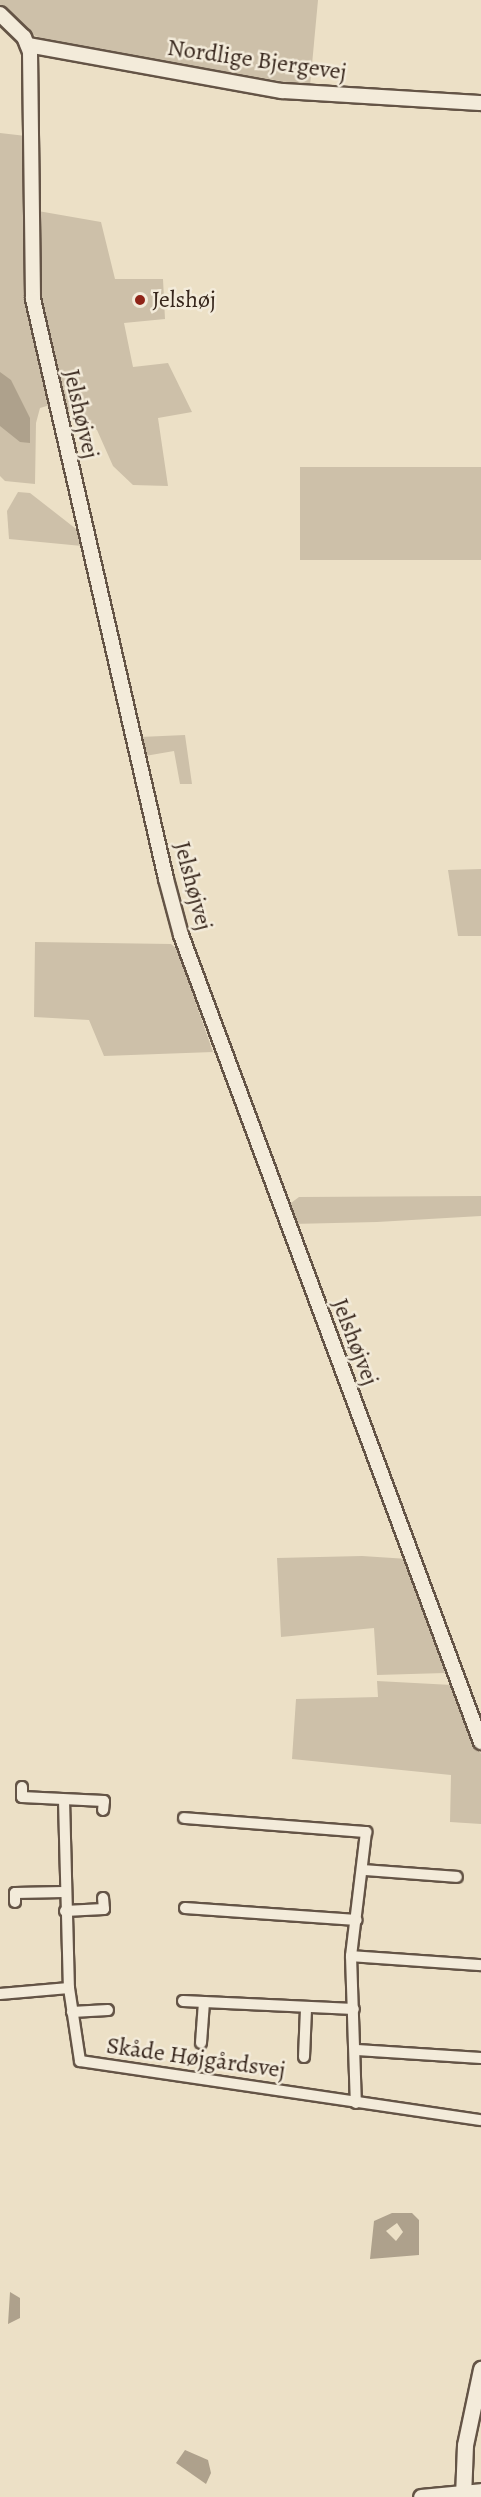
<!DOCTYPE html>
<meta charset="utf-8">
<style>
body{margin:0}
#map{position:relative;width:481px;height:2497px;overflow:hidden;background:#ece0c6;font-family:Alegreya,serif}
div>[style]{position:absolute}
.green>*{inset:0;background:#cdc0a9;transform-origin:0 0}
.water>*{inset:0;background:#aea18c}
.roads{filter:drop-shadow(2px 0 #645446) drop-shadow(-2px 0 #645446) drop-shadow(0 2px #645446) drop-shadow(0 -2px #645446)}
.minor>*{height:10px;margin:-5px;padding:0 5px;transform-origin:5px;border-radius:5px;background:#f3ebda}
.tertiary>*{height:14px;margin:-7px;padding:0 7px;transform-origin:7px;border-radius:7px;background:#f3ebda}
.secondary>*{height:15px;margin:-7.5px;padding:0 7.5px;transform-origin:7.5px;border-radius:7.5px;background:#f3ebda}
.dots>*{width:16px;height:16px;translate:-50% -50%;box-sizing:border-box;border:3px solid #f3ebda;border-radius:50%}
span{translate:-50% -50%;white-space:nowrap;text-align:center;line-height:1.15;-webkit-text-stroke:5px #f3ebda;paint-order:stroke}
.street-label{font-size:24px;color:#37261c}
.poi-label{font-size:24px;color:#37261c}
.left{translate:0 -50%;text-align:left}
</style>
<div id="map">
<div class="green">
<i style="clip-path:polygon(0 0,318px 0,310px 86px,47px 41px,29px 33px,0 7px)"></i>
<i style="clip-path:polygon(0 133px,26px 136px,27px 294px,50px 405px,40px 408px,36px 423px,35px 484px,5px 481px,0 476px)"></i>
<i style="clip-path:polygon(38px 211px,101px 222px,115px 279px,163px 279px,165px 319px,124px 323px,133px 367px,168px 363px,192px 412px,158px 418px,168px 486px,133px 485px,113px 466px,97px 430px,72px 410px,65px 413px,40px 303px)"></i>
<i style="left:481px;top:467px;width:93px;height:181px;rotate:90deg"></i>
<i style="clip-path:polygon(18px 492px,30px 493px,80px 532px,82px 546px,9px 539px,7px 511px)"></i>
<i style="clip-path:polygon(185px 735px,192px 784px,180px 784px,174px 751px,145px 756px,140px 737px)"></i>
<i style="clip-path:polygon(481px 869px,481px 936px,458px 936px,448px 870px)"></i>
<i style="clip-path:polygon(35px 942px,171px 944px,177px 949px,213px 1052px,104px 1056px,89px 1020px,34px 1017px)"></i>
<i style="clip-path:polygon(481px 1196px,481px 1216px,377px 1222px,292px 1224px,287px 1206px,299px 1197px)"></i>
<i style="clip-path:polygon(362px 1556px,408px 1559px,445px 1673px,377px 1675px,374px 1628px,281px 1637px,277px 1558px)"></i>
<i style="clip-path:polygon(377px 1681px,452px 1685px,481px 1754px,481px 1824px,450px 1822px,451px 1775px,292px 1759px,296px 1699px,378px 1697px)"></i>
</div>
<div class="water">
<i style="clip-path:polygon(0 372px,11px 380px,30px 418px,30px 443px,20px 442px,0 426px)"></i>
<i style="clip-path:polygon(evenodd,392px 2213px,412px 2213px,419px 2220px,419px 2255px,370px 2259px,374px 2221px,392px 2213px,397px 2223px,403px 2232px,396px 2241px,386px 2231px,397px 2223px)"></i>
<i style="clip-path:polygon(10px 2292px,20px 2298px,20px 2318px,8px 2324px)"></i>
<i style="clip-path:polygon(185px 2450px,208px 2460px,211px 2473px,206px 2484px,176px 2463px)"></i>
</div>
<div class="roads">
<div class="minor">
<i style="left:22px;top:1787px;width:10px;rotate:90deg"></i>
<i style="left:22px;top:1797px;width:82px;rotate:2.8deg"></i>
<i style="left:104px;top:1801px;width:9px;rotate:96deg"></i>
<i style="left:64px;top:1800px;width:188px;rotate:88.5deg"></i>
<i style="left:69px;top:1988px;width:74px;rotate:81.4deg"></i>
<i style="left:80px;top:2061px;width:405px;rotate:8.4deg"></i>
<i style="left:184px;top:1818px;width:183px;rotate:4.4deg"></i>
<i style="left:366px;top:1832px;width:125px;rotate:96.9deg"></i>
<i style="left:351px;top:1956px;width:147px;rotate:88.1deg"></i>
<i style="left:364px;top:1870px;width:93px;rotate:4.3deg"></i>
<i style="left:15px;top:1902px;width:9px;rotate:-90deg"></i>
<i style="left:15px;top:1893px;width:49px;rotate:-1.2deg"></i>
<i style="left:185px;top:1908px;width:172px;rotate:4deg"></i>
<i style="left:65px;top:1911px;width:39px;rotate:-3deg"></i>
<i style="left:104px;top:1909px;width:11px;rotate:-95deg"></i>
<i style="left:351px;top:1956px;width:130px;rotate:4deg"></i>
<i style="left:0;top:1994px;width:69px;rotate:-5deg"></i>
<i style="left:183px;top:2001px;width:171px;rotate:2.7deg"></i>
<i style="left:72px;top:2012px;width:36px;rotate:-3deg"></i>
<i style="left:201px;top:2043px;width:41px;rotate:-85.8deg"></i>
<i style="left:357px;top:2050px;width:124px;rotate:3.7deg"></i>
<i style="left:304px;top:2057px;width:47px;rotate:-87.6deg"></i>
</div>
<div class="tertiary">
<i style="left:0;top:14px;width:33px;rotate:44deg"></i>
<i style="left:24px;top:37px;width:16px;rotate:68deg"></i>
<i style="left:30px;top:52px;width:247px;rotate:89.3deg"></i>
<i style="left:33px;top:299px;width:595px;rotate:77.08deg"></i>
<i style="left:166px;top:879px;width:58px;rotate:75deg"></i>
<i style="left:181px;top:935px;width:861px;rotate:69.61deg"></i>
<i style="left:28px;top:45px;width:258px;rotate:10.3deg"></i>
<i style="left:282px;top:91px;width:199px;rotate:3.5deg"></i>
<i style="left:463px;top:2493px;width:18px;rotate:-6deg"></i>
</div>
<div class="secondary">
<i style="left:421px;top:2497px;width:42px;rotate:-5.4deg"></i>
<i style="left:463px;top:2497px;width:52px;rotate:-87.8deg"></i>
<i style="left:465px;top:2445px;width:78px;rotate:-78.1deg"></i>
</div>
</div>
<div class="dots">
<i style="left:140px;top:300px;background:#8f2418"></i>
</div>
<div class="street-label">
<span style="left:257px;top:60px;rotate:8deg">Nordlige Bjergevej</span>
<span style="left:81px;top:414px;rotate:77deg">Jelshøjvej</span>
<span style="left:193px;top:886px;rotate:75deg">Jelshøjvej</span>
<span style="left:355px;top:1342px;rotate:69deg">Jelshøjvej</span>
<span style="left:196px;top:2058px;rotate:8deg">Skåde Højgårdsvej</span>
</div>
<div class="poi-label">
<span class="left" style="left:152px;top:300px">Jelshøj</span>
</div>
</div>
